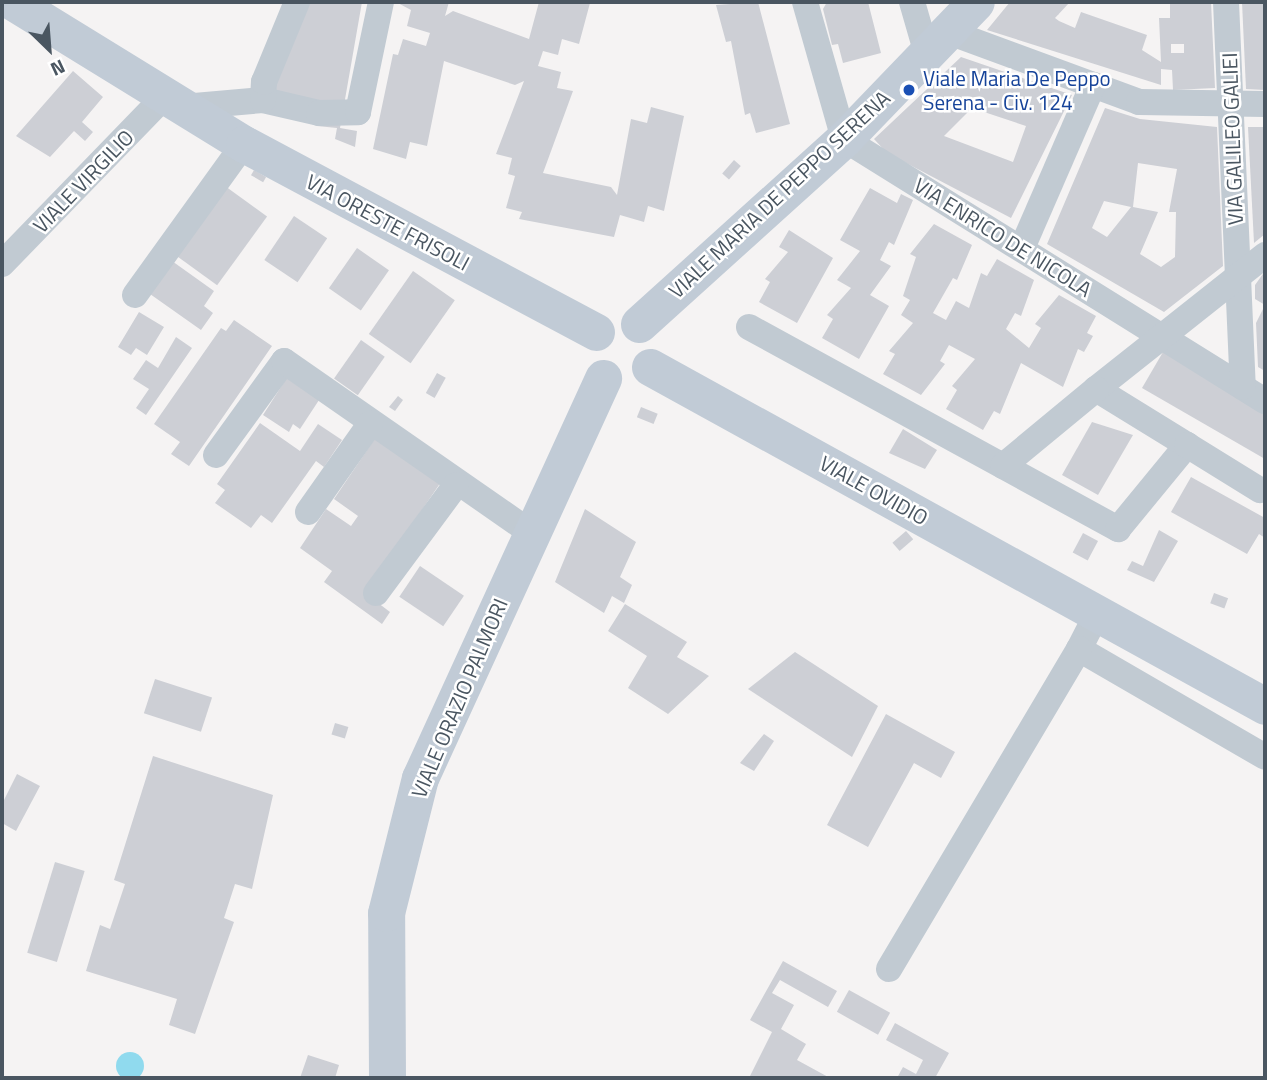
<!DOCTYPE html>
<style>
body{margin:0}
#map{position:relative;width:1267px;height:1080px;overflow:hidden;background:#f5f3f3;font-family:"Titillium Web",sans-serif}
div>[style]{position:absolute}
.water>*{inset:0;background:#90daee}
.round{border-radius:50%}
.building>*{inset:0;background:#cdcfd5;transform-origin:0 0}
.street>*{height:26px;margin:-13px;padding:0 13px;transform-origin:13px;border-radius:13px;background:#c1cad2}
.secondary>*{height:37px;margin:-18.5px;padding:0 18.5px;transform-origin:18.5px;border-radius:18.5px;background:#c1cbd6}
.dots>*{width:19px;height:19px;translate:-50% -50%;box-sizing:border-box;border:4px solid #fff;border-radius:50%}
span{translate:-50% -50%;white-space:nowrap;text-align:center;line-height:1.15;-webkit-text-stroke:5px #fff;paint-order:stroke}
.transit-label{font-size:21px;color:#164399}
.left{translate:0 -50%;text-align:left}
.street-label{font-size:21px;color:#4a5661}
.frame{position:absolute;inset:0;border:4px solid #4a5661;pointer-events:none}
.north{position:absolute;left:14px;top:14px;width:70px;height:70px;-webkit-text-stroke:5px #fff;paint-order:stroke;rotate:155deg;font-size:19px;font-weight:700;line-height:28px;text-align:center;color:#4a5661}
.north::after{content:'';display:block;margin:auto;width:24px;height:32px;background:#4a5661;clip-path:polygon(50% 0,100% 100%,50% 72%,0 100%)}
</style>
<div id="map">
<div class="water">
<i class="round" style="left:116px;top:1052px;width:28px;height:28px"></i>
</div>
<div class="building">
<i style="clip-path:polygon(305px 2px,362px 2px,340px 128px,357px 131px,355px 147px,335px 139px,337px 128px,317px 126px,273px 98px,277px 70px)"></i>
<i style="clip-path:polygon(396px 2px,449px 2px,445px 16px,453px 11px,529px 39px,539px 2px,590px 3px,579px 44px,562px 39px,558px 55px,543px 51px,538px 66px,561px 72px,557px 88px,573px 91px,543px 173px,611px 187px,617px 195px,631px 119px,647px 123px,651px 107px,684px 116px,664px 211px,648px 206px,644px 222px,620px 215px,614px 237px,519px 219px,522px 212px,506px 208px,515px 176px,508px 174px,512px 158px,496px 154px,524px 81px,515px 85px,444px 61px,427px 146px,410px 142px,406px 159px,373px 149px,393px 54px,398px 55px,403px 39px,426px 46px,430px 33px,407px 26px,411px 10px)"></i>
<i style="clip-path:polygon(758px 2px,790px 124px,756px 133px,750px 113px,745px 115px,731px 41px,726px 42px,716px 5px)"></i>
<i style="clip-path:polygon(827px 2px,868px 2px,881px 53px,843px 63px,838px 44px,832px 45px,823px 9px)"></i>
<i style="clip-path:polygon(evenodd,1010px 2px,1070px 2px,1055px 18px,1059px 21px,1075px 28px,1081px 12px,1147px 35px,1142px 50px,1161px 62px,1159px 18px,1170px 18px,1170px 2px,1211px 2px,1215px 88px,1173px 90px,1172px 70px,1161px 69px,1161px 85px,987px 30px,1010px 2px,1171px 44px,1184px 44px,1184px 53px,1171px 53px,1171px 44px)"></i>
<i style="clip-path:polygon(1242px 2px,1265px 2px,1265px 90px,1246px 89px)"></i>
<i style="clip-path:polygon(evenodd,961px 57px,1072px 95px,1011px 218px,887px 153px,874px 139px,961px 57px,972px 108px,1026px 126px,1013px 162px,944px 136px,972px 108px)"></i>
<i style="clip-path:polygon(73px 71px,103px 97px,82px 122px,93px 132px,85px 141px,74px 131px,50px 157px,16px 136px)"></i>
<i style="clip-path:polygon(evenodd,1105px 108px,1140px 119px,1217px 127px,1223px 266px,1164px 312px,1047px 244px,1105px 108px,1138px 163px,1177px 169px,1169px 212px,1176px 212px,1175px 257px,1161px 267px,1140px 254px,1158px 212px,1133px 207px,1138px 163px,1105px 108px,1104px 201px,1131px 207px,1107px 237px,1092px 228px,1104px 201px)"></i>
<i style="clip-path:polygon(1248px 127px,1265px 127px,1265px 234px,1254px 243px)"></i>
<i style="left:734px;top:160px;width:9px;height:18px;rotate:41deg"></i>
<i style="left:254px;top:170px;width:14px;height:6px;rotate:30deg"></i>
<i style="left:225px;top:186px;width:52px;height:85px;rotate:36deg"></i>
<i style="clip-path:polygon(870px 188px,897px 203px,901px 194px,913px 200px,894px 245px,889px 242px,880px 260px,891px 266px,870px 295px,889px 306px,859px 359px,822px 338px,833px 319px,827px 315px,851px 288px,837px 280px,860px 251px,840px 240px)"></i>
<i style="left:294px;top:216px;width:40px;height:53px;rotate:34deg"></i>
<i style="clip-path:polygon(934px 224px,972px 245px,957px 280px,953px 278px,933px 313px,946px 320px,956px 301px,969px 308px,981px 273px,987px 276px,997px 259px,1034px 280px,1021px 316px,1015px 313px,1006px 329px,1029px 348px,1041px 328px,1035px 324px,1059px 295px,1096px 316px,1087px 333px,1093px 336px,1084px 352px,1078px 349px,1063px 387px,1021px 363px,1000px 414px,994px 411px,983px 430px,946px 409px,957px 390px,952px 386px,975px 359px,949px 345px,940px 361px,945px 364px,921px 395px,883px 374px,895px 354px,889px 351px,913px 323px,901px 315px,910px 300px,903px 296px,916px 257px,910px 254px)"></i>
<i style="clip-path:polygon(789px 230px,833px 258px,797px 323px,759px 302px,770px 282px,765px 279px,788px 252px,779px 247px)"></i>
<i style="left:357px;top:248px;width:39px;height:49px;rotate:35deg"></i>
<i style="clip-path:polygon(172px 261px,214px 291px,204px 306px,213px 313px,201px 330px,150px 294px)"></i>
<i style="left:413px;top:271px;width:51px;height:77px;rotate:35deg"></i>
<i style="clip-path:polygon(1265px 271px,1265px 371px,1258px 367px,1256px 323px,1265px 305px,1255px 299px,1255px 285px)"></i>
<i style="clip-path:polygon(139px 312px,164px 327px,147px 355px,136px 348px,131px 355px,118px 347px)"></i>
<i style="clip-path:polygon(234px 320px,272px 346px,189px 466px,171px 454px,180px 442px,154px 424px,221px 328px,226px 331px)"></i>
<i style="clip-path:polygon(176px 337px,192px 348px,146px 415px,136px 408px,149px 389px,133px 379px,146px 360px,158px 368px)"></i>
<i style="left:361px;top:340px;width:29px;height:47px;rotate:35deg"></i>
<i style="clip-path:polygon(1163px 352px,1265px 411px,1265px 459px,1142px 388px)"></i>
<i style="left:437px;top:373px;width:10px;height:23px;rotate:29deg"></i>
<i style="clip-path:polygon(288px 376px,321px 397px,300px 429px,293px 424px,289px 432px,263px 415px)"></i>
<i style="clip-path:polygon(398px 396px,403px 400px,395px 411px,389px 407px)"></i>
<i style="left:641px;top:407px;width:18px;height:11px;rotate:22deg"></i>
<i style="clip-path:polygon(1092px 422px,1133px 435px,1098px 495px,1062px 475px)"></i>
<i style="clip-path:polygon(260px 423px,300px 451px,318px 424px,342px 440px,324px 467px,316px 461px,272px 523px,261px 515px,251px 528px,215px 503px,225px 490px,217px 484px)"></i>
<i style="clip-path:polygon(903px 429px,937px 450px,925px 469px,889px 453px)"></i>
<i style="clip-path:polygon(376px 437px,441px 482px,365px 593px,390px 612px,382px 624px,324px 582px,332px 571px,300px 548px,326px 509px,351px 526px,358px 516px,334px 499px)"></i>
<i style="clip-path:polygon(1191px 477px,1265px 518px,1265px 538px,1259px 534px,1247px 554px,1171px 512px)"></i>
<i style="clip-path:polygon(585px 509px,636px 542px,620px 577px,632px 585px,624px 603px,612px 596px,604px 613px,555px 582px)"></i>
<i style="clip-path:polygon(1159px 530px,1178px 541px,1154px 582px,1127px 570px,1132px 561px,1143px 566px)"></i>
<i style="left:906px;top:531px;width:11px;height:18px;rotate:49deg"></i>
<i style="left:1083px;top:533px;width:17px;height:22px;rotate:28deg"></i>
<i style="left:420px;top:566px;width:53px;height:37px;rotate:34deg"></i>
<i style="left:1214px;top:593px;width:15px;height:11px;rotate:20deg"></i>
<i style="clip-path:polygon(625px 604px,687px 642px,677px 657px,709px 676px,668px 714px,628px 688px,647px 656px,608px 631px)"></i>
<i style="clip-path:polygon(795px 652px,878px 706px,852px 757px,748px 689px)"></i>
<i style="left:155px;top:679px;width:60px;height:36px;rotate:18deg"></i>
<i style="clip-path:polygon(886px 714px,955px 752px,941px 778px,914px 763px,868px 847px,827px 825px)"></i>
<i style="left:335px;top:723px;width:14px;height:12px;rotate:17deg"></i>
<i style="clip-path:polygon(764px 734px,774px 741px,754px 771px,740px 763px)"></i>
<i style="clip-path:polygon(153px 756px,273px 795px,252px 889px,235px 884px,224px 918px,234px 922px,195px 1034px,169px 1025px,177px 999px,86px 971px,100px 925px,110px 929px,125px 884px,114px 880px)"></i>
<i style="clip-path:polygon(17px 774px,40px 786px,16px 831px,2px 823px,2px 804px)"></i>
<i style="left:55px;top:862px;width:31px;height:95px;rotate:17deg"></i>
<i style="clip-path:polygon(783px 961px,837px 991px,828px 1007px,780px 980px,772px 993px,794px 1005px,781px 1029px,806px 1044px,797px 1060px,830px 1078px,749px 1078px,772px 1032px,750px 1020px)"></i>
<i style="left:849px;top:990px;width:47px;height:25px;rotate:29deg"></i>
<i style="clip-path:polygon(895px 1023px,949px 1053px,935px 1078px,897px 1078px,903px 1067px,916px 1074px,923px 1060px,886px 1040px)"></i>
<i style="clip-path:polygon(308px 1055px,339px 1065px,335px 1078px,300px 1078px)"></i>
</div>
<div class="street">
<i style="left:805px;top:2px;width:142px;rotate:74.1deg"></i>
<i style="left:844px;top:139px;width:496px;rotate:31.9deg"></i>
<i style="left:912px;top:2px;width:54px;rotate:73.9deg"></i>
<i style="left:1226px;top:2px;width:385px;rotate:87.5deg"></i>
<i style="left:949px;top:32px;width:202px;rotate:20.2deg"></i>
<i style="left:1139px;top:102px;width:126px;rotate:0.9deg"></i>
<i style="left:263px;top:100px;width:57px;rotate:13.1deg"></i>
<i style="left:319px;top:113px;width:39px;rotate:-1deg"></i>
<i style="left:358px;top:112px;width:112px;rotate:-78.2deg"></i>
<i style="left:183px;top:107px;width:80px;rotate:-5deg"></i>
<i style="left:263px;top:100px;width:18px;rotate:-87deg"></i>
<i style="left:264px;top:82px;width:87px;rotate:-67.6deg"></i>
<i style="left:1022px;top:248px;width:178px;rotate:-66.5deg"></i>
<i style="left:2px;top:264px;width:233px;rotate:-45.9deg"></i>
<i style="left:135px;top:295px;width:186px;rotate:-54.2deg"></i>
<i style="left:749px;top:327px;width:421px;rotate:28.7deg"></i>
<i style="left:1118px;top:529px;width:109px;rotate:-50.6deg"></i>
<i style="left:1187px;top:445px;width:107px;rotate:-148.4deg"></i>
<i style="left:1096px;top:389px;width:216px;rotate:-38.4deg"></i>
<i style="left:1187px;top:445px;width:86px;rotate:31.7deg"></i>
<i style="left:216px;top:455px;width:116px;rotate:-54.1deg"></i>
<i style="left:284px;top:361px;width:300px;rotate:34.8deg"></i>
<i style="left:1003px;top:466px;width:121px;rotate:-39.6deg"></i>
<i style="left:308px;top:512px;width:108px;rotate:-54.8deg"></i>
<i style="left:376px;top:593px;width:134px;rotate:-53.5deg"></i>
<i style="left:1098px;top:612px;width:42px;rotate:117.2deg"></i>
<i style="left:1079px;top:649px;width:215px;rotate:30.1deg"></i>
<i style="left:889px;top:969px;width:372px;rotate:-59.3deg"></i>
</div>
<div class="secondary">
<i style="left:13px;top:2px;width:271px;rotate:31.6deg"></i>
<i style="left:244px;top:144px;width:399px;rotate:28.1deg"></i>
<i style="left:639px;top:324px;width:276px;rotate:-42.1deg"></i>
<i style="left:844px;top:139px;width:190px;rotate:-46.1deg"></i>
<i style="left:650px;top:367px;width:702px;rotate:28.86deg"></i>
<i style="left:387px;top:1078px;width:165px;rotate:-90.3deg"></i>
<i style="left:386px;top:913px;width:139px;rotate:-75.9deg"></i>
<i style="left:420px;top:778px;width:440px;rotate:-65.4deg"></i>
</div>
<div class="dots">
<i style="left:909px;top:90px;background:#1a4fb4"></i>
</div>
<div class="transit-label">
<span class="left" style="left:923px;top:90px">Viale Maria De Peppo<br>Serena - Civ. 124</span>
</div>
<div class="street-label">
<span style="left:1232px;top:139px;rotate:-92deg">VIA GALILEO GALIEI</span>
<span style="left:83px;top:181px;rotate:-46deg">VIALE VIRGILIO</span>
<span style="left:779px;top:194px;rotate:-43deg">VIALE MARIA DE PEPPO SERENA</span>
<span style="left:388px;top:222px;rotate:28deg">VIA ORESTE FRISOLI</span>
<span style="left:1003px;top:237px;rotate:32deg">VIA ENRICO DE NICOLA</span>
<span style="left:874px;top:490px;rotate:29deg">VIALE OVIDIO</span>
<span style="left:459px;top:698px;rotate:-67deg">VIALE ORAZIO PALMORI</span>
</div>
<div class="frame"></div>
<div class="north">N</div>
</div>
